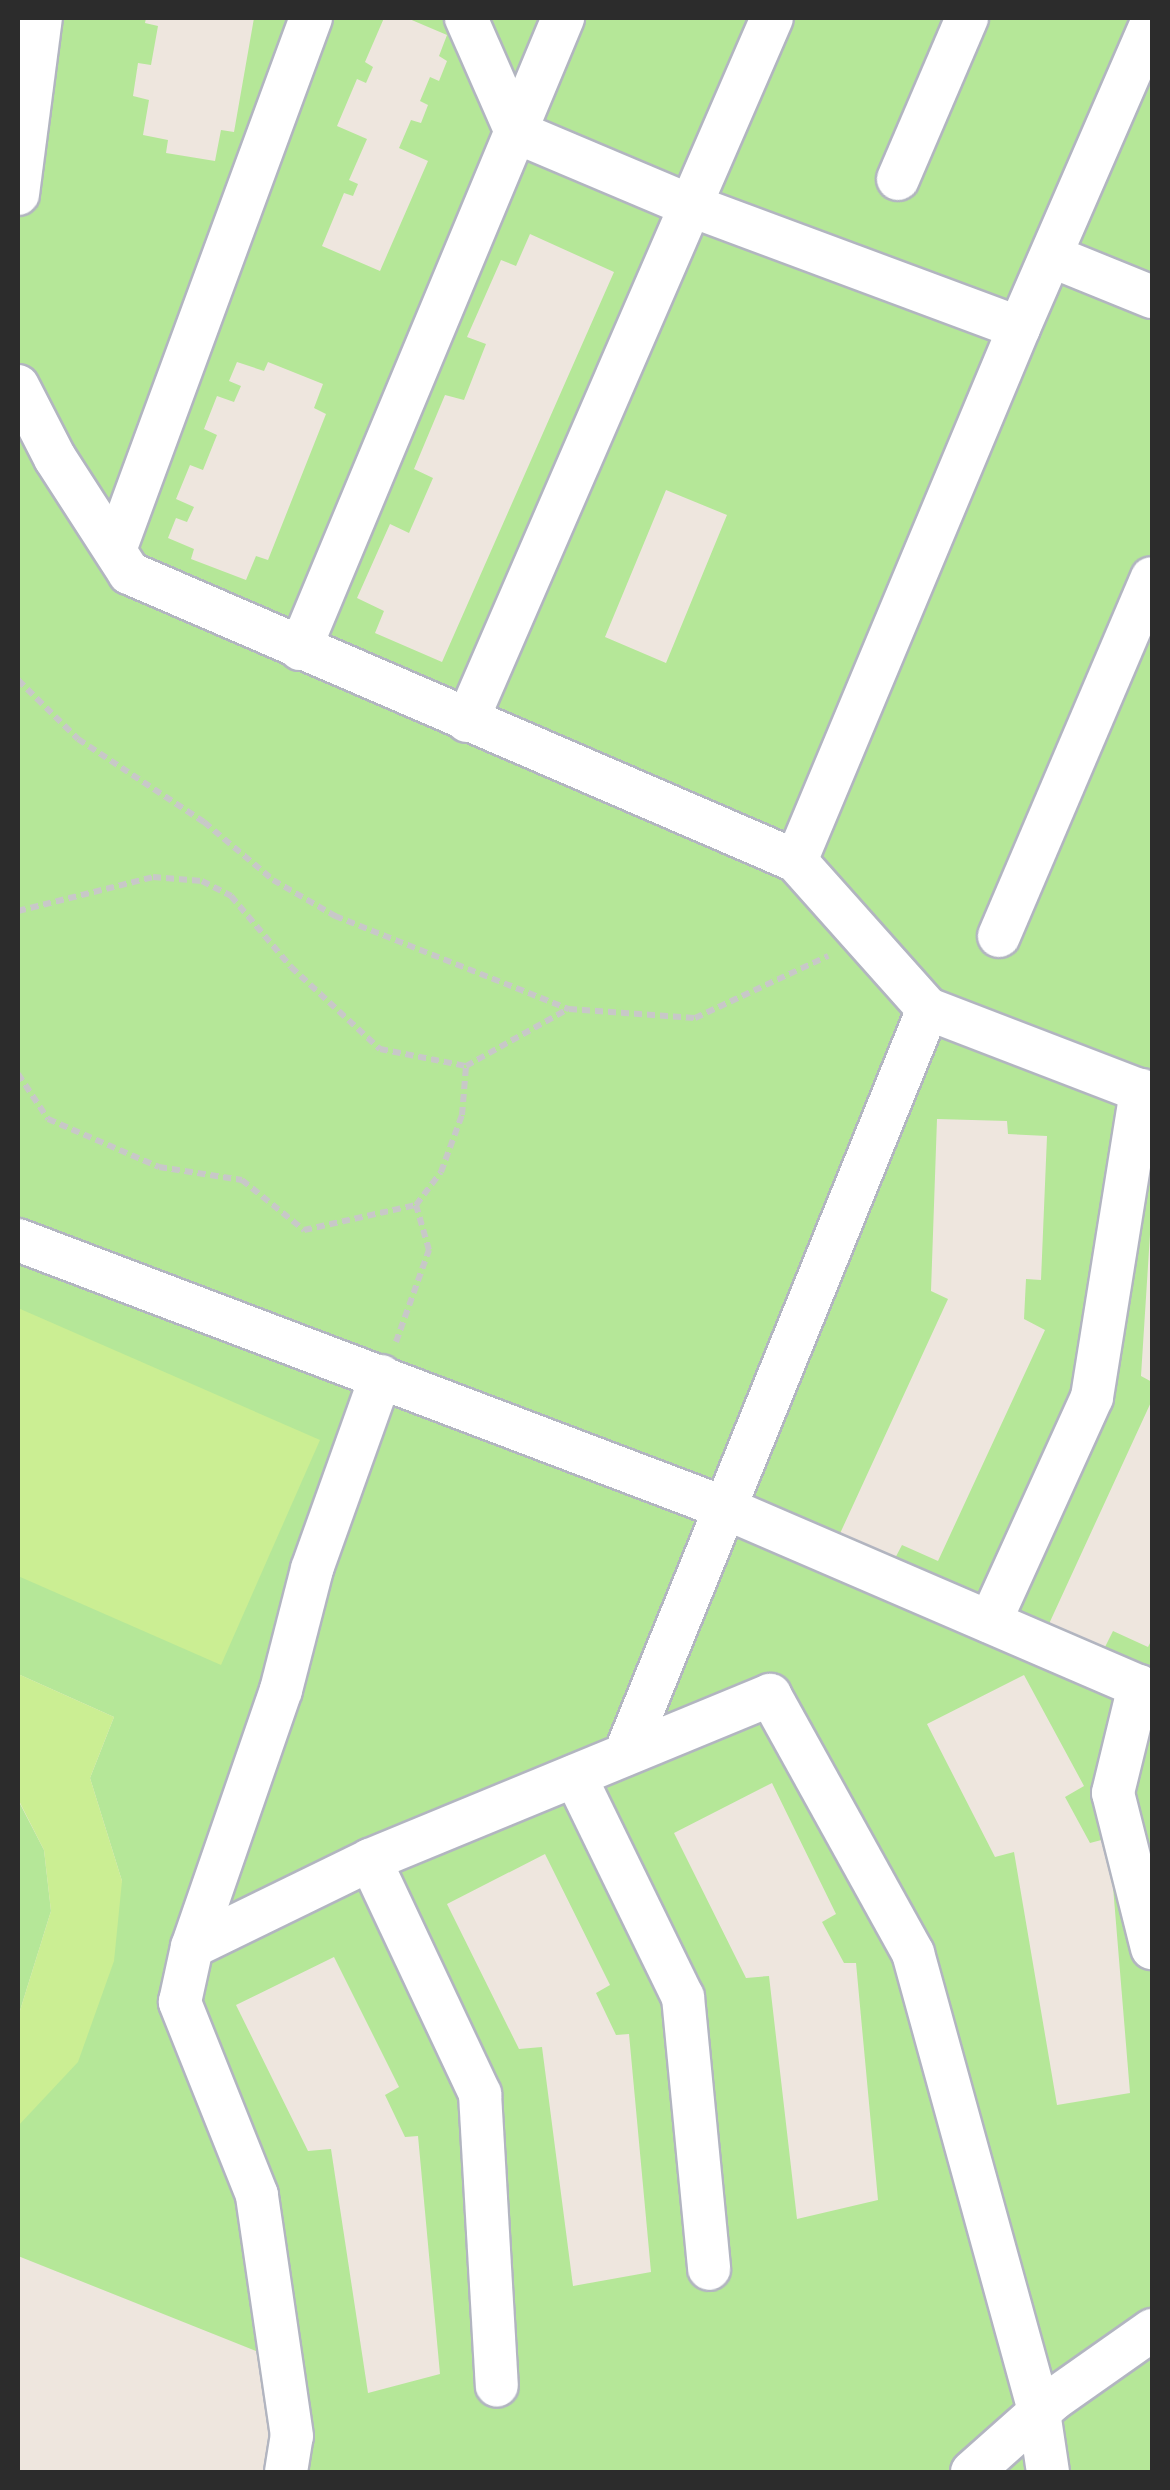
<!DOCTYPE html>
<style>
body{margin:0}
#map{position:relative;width:1170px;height:2490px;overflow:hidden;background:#eee6de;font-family:"Nunito Sans",sans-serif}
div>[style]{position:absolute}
.green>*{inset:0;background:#b5e798}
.pitch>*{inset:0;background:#cbee93}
.path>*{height:6px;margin-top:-3px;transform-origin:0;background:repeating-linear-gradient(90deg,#c8c8c8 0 8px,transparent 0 13px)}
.roads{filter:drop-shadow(2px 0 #b2b5c0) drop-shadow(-2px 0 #b2b5c0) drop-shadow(0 2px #b2b5c0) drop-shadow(0 -2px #b2b5c0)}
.minor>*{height:42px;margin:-21px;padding:0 21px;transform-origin:21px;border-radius:21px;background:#fff}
span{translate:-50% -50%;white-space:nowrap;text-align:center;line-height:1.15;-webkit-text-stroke:9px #fff;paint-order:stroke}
.frame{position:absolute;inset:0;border:20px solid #2c2c2c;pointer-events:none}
</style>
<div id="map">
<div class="green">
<i style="clip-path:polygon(evenodd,18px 18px,146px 18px,145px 23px,158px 26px,151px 65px,138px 63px,133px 96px,149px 100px,143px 135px,168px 140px,166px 153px,215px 161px,221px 130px,234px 132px,254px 18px,384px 18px,365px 62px,373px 67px,366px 83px,357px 79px,337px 126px,367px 139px,349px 180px,358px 184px,353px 196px,344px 193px,322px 246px,380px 271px,428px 161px,399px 148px,411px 120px,421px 123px,428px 105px,420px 101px,430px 77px,439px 81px,447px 61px,439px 56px,447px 35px,407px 18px,1152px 18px,1152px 1203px,1141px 1376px,1152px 1382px,1152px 1400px,1048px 1626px,1103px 1651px,1113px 1631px,1148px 1647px,1152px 1639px,1152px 2472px,286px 2472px,281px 2361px,18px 2256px,18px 2126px,122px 1881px,90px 1778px,114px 1717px,18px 1674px,18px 18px,530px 234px,614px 272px,442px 662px,375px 633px,384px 611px,357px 598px,390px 524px,409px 533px,433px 478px,414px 469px,445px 395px,464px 400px,486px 344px,467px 337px,501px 260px,516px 266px,530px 234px,18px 18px,237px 362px,264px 371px,268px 362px,323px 384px,314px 408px,326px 414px,268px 560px,256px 556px,246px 580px,191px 559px,194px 549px,168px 538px,176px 518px,187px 522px,194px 507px,176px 499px,190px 465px,203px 470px,217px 435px,204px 429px,217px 396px,234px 402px,241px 386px,229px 381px,237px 362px,18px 18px,666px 490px,727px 515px,666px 663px,605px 637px,666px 490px,18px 18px,937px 1119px,1007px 1121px,1008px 1134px,1047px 1136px,1041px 1280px,1026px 1279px,1024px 1319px,1045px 1330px,938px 1561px,902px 1545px,891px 1566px,837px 1540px,948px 1299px,931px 1291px,937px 1119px,18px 18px,1024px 1675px,1084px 1786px,1065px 1797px,1090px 1843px,1109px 1838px,1130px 2093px,1057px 2105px,1014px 1852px,995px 1857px,927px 1724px,1024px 1675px,18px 18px,772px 1783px,836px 1914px,822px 1922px,844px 1963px,856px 1963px,878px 2200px,797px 2219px,769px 1976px,746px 1978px,674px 1833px,772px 1783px,18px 18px,545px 1854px,610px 1985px,596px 1993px,616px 2035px,629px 2034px,651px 2272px,573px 2286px,542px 2047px,519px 2049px,447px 1904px,545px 1854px,18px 18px,334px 1957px,399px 2087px,385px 2095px,405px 2137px,418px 2136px,440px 2374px,368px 2393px,331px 2149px,308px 2151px,236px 2005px,334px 1957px)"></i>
<i style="clip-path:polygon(18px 1800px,44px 1850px,51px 1911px,18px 2017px)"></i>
</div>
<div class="pitch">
<i style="clip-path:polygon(18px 1308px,320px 1440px,221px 1665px,18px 1576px)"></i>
<i style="clip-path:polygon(18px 1674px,114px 1717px,90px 1778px,122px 1881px,114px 1961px,78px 2062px,18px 2126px,18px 2017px,51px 1911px,44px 1850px,18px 1799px)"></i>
</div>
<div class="path">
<i style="left:18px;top:680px;width:84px;rotate:44.5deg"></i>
<i style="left:78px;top:739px;width:151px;rotate:33.4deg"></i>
<i style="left:204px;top:822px;width:90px;rotate:40deg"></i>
<i style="left:273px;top:880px;width:72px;rotate:30.1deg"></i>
<i style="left:335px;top:916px;width:252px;rotate:21.7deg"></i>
<i style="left:569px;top:1009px;width:126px;rotate:4.1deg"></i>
<i style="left:695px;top:1018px;width:147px;rotate:-25deg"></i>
<i style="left:18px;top:911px;width:139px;rotate:-14.1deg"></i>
<i style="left:153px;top:877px;width:49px;rotate:4.7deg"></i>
<i style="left:202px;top:881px;width:33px;rotate:27deg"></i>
<i style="left:231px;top:896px;width:93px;rotate:49.8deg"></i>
<i style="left:291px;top:967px;width:121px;rotate:42.7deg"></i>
<i style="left:380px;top:1049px;width:88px;rotate:11.2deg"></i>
<i style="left:18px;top:1074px;width:54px;rotate:56.3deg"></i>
<i style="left:48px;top:1119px;width:121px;rotate:23.4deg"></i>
<i style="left:159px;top:1167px;width:84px;rotate:8.9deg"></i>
<i style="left:242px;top:1180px;width:80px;rotate:38.9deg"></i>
<i style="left:304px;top:1230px;width:115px;rotate:-12.6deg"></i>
<i style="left:396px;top:1342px;width:98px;rotate:-70.3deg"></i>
<i style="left:429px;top:1250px;width:47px;rotate:-106.1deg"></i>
<i style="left:416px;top:1205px;width:41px;rotate:-52.9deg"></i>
<i style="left:441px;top:1172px;width:61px;rotate:-69.8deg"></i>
<i style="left:462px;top:1115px;width:49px;rotate:-85.3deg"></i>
<i style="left:466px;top:1066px;width:117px;rotate:-29.2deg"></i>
</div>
<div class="roads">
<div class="minor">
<i style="left:466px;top:18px;width:124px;rotate:66.3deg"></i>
<i style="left:516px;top:132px;width:188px;rotate:22.9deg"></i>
<i style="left:689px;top:205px;width:352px;rotate:20.4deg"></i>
<i style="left:1019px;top:328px;width:578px;rotate:112.7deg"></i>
<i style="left:796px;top:861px;width:198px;rotate:48.3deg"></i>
<i style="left:928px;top:1009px;width:240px;rotate:21deg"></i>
<i style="left:898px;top:179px;width:175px;rotate:-66.8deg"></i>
<i style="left:18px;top:194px;width:177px;rotate:-82.6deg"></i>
<i style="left:1051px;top:256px;width:109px;rotate:22.1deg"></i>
<i style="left:1019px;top:328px;width:334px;rotate:-66.5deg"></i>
<i style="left:18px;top:386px;width:81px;rotate:62.8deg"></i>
<i style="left:55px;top:458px;width:137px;rotate:57.2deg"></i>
<i style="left:129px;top:573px;width:727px;rotate:23.35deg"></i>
<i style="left:115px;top:550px;width:567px;rotate:-69.78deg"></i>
<i style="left:300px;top:649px;width:684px;rotate:-67.37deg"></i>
<i style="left:467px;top:721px;width:766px;rotate:-66.55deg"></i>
<i style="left:999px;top:936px;width:389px;rotate:-66.9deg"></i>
<i style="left:18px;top:1240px;width:756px;rotate:20.76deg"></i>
<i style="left:725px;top:1508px;width:465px;rotate:23.3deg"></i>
<i style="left:990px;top:1622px;width:247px;rotate:-65.6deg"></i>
<i style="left:1092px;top:1397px;width:311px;rotate:-80.9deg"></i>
<i style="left:1139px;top:1686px;width:110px;rotate:103.7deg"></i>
<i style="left:1113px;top:1793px;width:160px;rotate:75.9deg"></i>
<i style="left:625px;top:1754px;width:804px;rotate:-67.87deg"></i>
<i style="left:575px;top:1776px;width:246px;rotate:64deg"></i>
<i style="left:683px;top:1997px;width:273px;rotate:84.5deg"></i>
<i style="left:370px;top:1860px;width:259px;rotate:64.8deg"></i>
<i style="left:480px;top:2094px;width:292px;rotate:86.7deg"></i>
<i style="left:192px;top:1947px;width:198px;rotate:-26deg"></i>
<i style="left:370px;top:1860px;width:433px;rotate:-22.4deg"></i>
<i style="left:770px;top:1695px;width:295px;rotate:61deg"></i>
<i style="left:913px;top:1953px;width:476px;rotate:74.6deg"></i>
<i style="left:1039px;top:2412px;width:61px;rotate:81.5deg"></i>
<i style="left:286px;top:2472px;width:36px;rotate:-81deg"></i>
<i style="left:292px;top:2436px;width:244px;rotate:-98.3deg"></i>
<i style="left:257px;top:2195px;width:208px;rotate:-111.8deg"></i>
<i style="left:180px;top:2002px;width:56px;rotate:-77.7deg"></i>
<i style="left:192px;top:1947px;width:272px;rotate:-70.9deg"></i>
<i style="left:281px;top:1690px;width:125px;rotate:-75.6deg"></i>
<i style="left:312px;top:1569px;width:205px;rotate:-70.3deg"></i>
<i style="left:972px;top:2472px;width:110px;rotate:-41.7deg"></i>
<i style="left:1054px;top:2399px;width:120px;rotate:-35.1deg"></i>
</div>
</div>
<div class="frame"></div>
</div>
